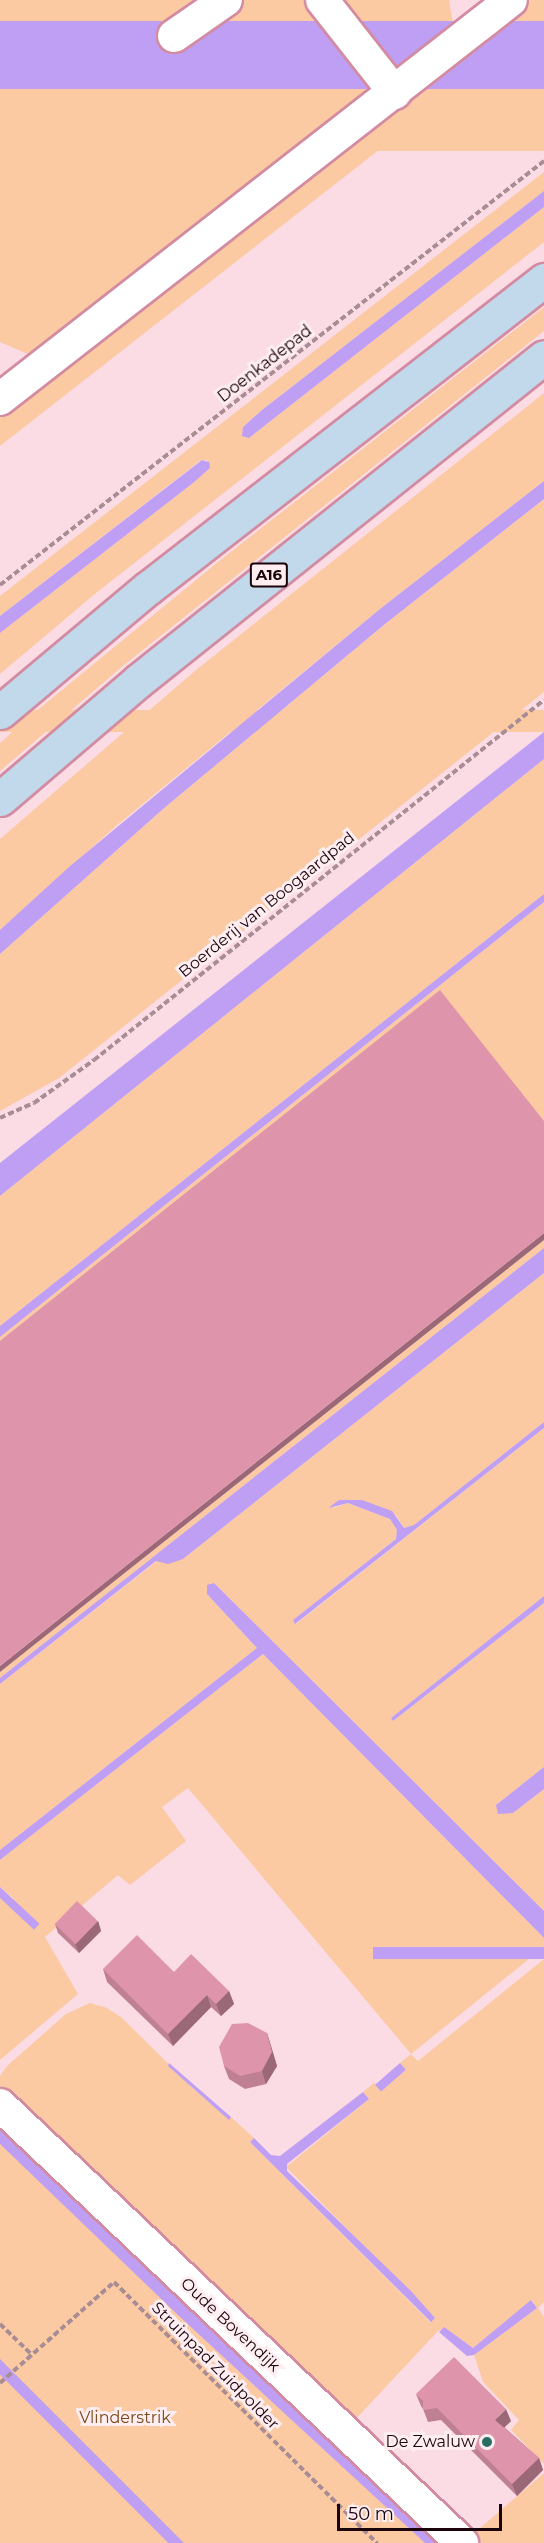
<!DOCTYPE html>
<style>
body{margin:0}
#map{position:relative;width:544px;height:2543px;overflow:hidden;background:#fbdce4;font-family:Montserrat,sans-serif}
div>[style]{position:absolute}
.green>*{inset:0;background:#fbcaa3;transform-origin:0 0}
.water>*{inset:0;background:#be9ff3;transform-origin:0 0}
.path>*{height:4px;margin-top:-2px;transform-origin:0;background:repeating-linear-gradient(90deg,#a98d95 0 6px,transparent 0 9px)}
.roads{filter:drop-shadow(2px 0 #d38ba1) drop-shadow(-2px 0 #d38ba1) drop-shadow(0 2px #d38ba1) drop-shadow(0 -2px #d38ba1)}
.minor>*{height:32px;margin:-16px;padding:0 16px;transform-origin:16px;border-radius:16px;background:#fff}
.highway>*{height:33px;margin:-16.5px;padding:0 16.5px;transform-origin:16.5px;border-radius:16.5px;background:#c1d9ea}
.wall>*{inset:0;background:#bf8093}
.shaded-wall>*{inset:0;background:#9b6878}
.building>*{inset:0;background:#de95ab;transform-origin:0 0}
.dots>*{width:16px;height:16px;translate:-50% -50%;box-sizing:border-box;border:3px solid #feeef2;border-radius:50%}
span{translate:-50% -50%;white-space:nowrap;text-align:center;line-height:1.15;-webkit-text-stroke:6px #feeef2;paint-order:stroke}
.shield-label span{padding:2px 4px;background:#feeef2;border:2px solid;border-radius:4px;-webkit-text-stroke-width:0}
.shield-label{font-size:15px;color:#1a030b;font-weight:700}
.street-label{font-size:16px;color:#1a030b}
.park-label{font-size:16px;color:#7a491a}
.poi-label{font-size:16px;color:#1a030b}
.right{translate:-100% -50%;text-align:right}
.scale{position:absolute;left:337px;top:2504px;width:165px;height:27px;box-sizing:border-box;border:3px solid #1a030b;border-top:0;padding-left:8px;font-size:18px;line-height:21px;white-space:nowrap;color:#1a030b;-webkit-text-stroke:4px #feeef2;paint-order:stroke}
</style>
<div id="map">
<div class="green">
<i style="clip-path:polygon(0 0,314px 0,379px 89px,39px 359px,0 342px)"></i>
<i style="clip-path:polygon(328px 0,449px 0,453px 23px,461px 30px,397px 78px)"></i>
<i style="clip-path:polygon(530px 0,544px 0,544px 21px,0 446px,0 411px)"></i>
<i style="left:544px;top:89px;width:62px;height:690px;rotate:90deg"></i>
<i style="clip-path:polygon(544px 172px,544px 191px,262px 410px,243px 427px,249px 438px,544px 207px,544px 242px,96px 593px,0 674px,0 633px,193px 483px,210px 468px,207px 460px,201px 460px,0 616px,0 596px)"></i>
<i style="clip-path:polygon(544px 307px,544px 331px,124px 665px,0 771px,0 743px,34px 713px,218px 562px)"></i>
<i style="clip-path:polygon(544px 393px,544px 481px,380px 609px,116px 826px,0 930px,0 839px,196px 670px)"></i>
<i style="clip-path:polygon(544px 499px,544px 692px,59px 1078px,0 1111px,0 954px,163px 809px,385px 624px)"></i>
<i style="left:544px;top:710px;width:22px;height:695px;rotate:90deg"></i>
<i style="clip-path:polygon(544px 759px,544px 894px,0 1326px,0 1196px)"></i>
<i style="clip-path:polygon(544px 902px,544px 1124px,0 1347px,0 1337px)"></i>
<i style="clip-path:polygon(544px 1240px,544px 1248px,0 1678px,0 1672px)"></i>
<i style="clip-path:polygon(544px 1273px,544px 1422px,414px 1525px,404px 1528px,396px 1515px,339px 1500px,333px 1508px,348px 1503px,390px 1519px,397px 1530px,396px 1539px,293px 1620px,296px 1624px,544px 1428px,544px 1596px,391px 1718px,393px 1721px,544px 1603px,544px 1767px,496px 1805px,513px 1813px,544px 1789px,544px 1911px,214px 1583px,207px 1594px,257px 1648px,0 1850px,0 1684px,157px 1561px,183px 1559px)"></i>
<i style="clip-path:polygon(263px 1654px,544px 1938px,544px 1947px,411px 2054px,418px 2061px,544px 1959px,544px 2302px,538px 2308px,544px 2317px,544px 2464px,511px 2430px,519px 2420px,483px 2382px,474px 2355px,537px 2308px,532px 2300px,473px 2348px,444px 2328px,438px 2331px,352px 2423px,0 2089px,0 2076px,7px 2066px,66px 2014px,90px 2003px,107px 2008px,121px 2017px,195px 2090px,229px 2119px,231px 2117px,254px 2138px,250px 2142px,430px 2322px,435px 2318px,286px 2167px,369px 2099px,363px 2092px,374px 2083px,381px 2090px,406px 2070px,400px 2063px,411px 2054px,188px 1788px,162px 1807px,186px 1841px,130px 1885px,118px 1875px,45px 1937px,78px 1994px,0 2060px,0 1895px,10px 1903px,13px 1898px,0 1887px,0 1860px)"></i>
<i style="clip-path:polygon(0 2118px,429px 2543px,0 2543px)"></i>
<i style="clip-path:polygon(544px 2473px,544px 2543px,482px 2543px,473px 2534px)"></i>
</div>
<div class="water">
<i style="left:544px;top:21px;width:68px;height:690px;rotate:90deg"></i>
<i style="clip-path:polygon(544px 191px,544px 207px,249px 438px,242px 436px,243px 427px,262px 410px)"></i>
<i style="clip-path:polygon(202px 460px,209px 462px,210px 468px,193px 483px,0 633px,0 616px)"></i>
<i style="clip-path:polygon(544px 481px,544px 499px,385px 624px,163px 809px,0 954px,0 930px,69px 867px,380px 609px)"></i>
<i style="clip-path:polygon(544px 732px,544px 759px,0 1196px,0 1163px)"></i>
<i style="clip-path:polygon(544px 894px,544px 902px,0 1337px,0 1326px)"></i>
<i style="clip-path:polygon(544px 1248px,544px 1273px,183px 1559px,168px 1564px,156px 1561px,0 1684px,0 1678px)"></i>
<i style="clip-path:polygon(544px 1422px,544px 1428px,295px 1624px,293px 1620px,396px 1539px,397px 1530px,390px 1519px,348px 1503px,329px 1508px,331px 1506px,339px 1500px,362px 1500px,392px 1511px,404px 1528px,414px 1525px)"></i>
<i style="clip-path:polygon(214px 1583px,544px 1911px,544px 1938px,263px 1654px,0 1860px,0 1850px,257px 1648px,207px 1594px,207px 1585px)"></i>
<i style="clip-path:polygon(544px 1596px,544px 1603px,393px 1721px,391px 1718px)"></i>
<i style="clip-path:polygon(544px 1767px,544px 1789px,513px 1813px,498px 1814px,496px 1805px)"></i>
<i style="left:0;top:1887px;width:54px;height:8px;rotate:43deg"></i>
<i style="left:544px;top:1947px;width:12px;height:171px;rotate:90deg"></i>
<i style="clip-path:polygon(169px 2063px,231px 2117px,229px 2120px,168px 2066px)"></i>
<i style="left:400px;top:2063px;width:9px;height:33px;rotate:49deg"></i>
<i style="clip-path:polygon(363px 2092px,369px 2099px,287px 2164px,287px 2171px,411px 2291px,435px 2318px,431px 2322px,250px 2142px,254px 2138px,271px 2155px,280px 2156px)"></i>
<i style="clip-path:polygon(0 2124px,448px 2543px,425px 2543px,179px 2316px,0 2144px)"></i>
<i style="clip-path:polygon(531px 2300px,537px 2308px,474px 2355px,467px 2356px,439px 2332px,444px 2327px,473px 2348px)"></i>
<i style="left:0;top:2359px;width:262px;height:11px;rotate:45deg"></i>
</div>
<div class="path">
<i style="left:0;top:585px;width:690px;rotate:-37.93deg"></i>
<i style="left:0;top:1118px;width:37px;rotate:-24deg"></i>
<i style="left:34px;top:1103px;width:74px;rotate:-35.6deg"></i>
<i style="left:94px;top:1060px;width:576px;rotate:-38.66deg"></i>
<i style="left:0;top:2324px;width:42px;rotate:44deg"></i>
<i style="left:0;top:2383px;width:152px;rotate:-41.5deg"></i>
<i style="left:114px;top:2282px;width:371px;rotate:44.8deg"></i>
</div>
<div class="roads">
<div class="minor">
<i style="left:322px;top:0;width:118px;rotate:51.9deg"></i>
<i style="left:174px;top:36px;width:63px;rotate:-34.7deg"></i>
<i style="left:0;top:399px;width:648px;rotate:-37.98deg"></i>
<i style="left:0;top:2105px;width:637px;rotate:43.47deg"></i>
</div>
<div class="highway">
<i style="left:0;top:712px;width:193px;rotate:-40deg"></i>
<i style="left:148px;top:588px;width:502px;rotate:-37.87deg"></i>
<i style="left:0;top:799px;width:182px;rotate:-40.5deg"></i>
<i style="left:138px;top:681px;width:519px;rotate:-38.59deg"></i>
</div>
</div>
<div class="wall">
<i style="clip-path:polygon(98px 1921px,101px 1931px,79px 1953px,58px 1933px,55px 1924px)"></i>
<i style="clip-path:polygon(103px 1969px,174px 1972px,229px 1991px,234px 2004px,221px 2016px,211px 2007px,173px 2046px,107px 1982px)"></i>
<i style="clip-path:polygon(267px 2033px,277px 2066px,266px 2084px,245px 2089px,229px 2079px,224px 2066px)"></i>
<i style="clip-path:polygon(416px 2394px,511px 2421px,504px 2427px,539px 2458px,543px 2470px,517px 2496px,441px 2420px,428px 2422px,423px 2409px,421px 2406px)"></i>
</div>
<div class="shaded-wall">
<i style="clip-path:polygon(544px 1233px,544px 1240px,0 1672px,0 1666px)"></i>
<i style="clip-path:polygon(98px 1921px,101px 1931px,79px 1953px,75px 1944px)"></i>
<i style="clip-path:polygon(229px 1991px,234px 2004px,221px 2016px,216px 2004px)"></i>
<i style="clip-path:polygon(207px 1995px,211px 2007px,173px 2046px,168px 2034px)"></i>
<i style="clip-path:polygon(267px 2033px,277px 2066px,266px 2084px,262px 2071px)"></i>
<i style="clip-path:polygon(506px 2409px,511px 2421px,500px 2432px,495px 2420px)"></i>
<i style="clip-path:polygon(539px 2458px,543px 2470px,517px 2496px,512px 2484px)"></i>
</div>
<div class="building">
<i style="clip-path:polygon(440px 990px,544px 1121px,544px 1233px,0 1666px,0 1341px)"></i>
<i style="left:77px;top:1901px;width:29px;height:32px;rotate:44deg"></i>
<i style="clip-path:polygon(137px 1935px,174px 1972px,191px 1954px,229px 1991px,216px 2004px,207px 1995px,168px 2034px,103px 1969px)"></i>
<i style="clip-path:polygon(248px 2023px,267px 2033px,272px 2052px,262px 2071px,240px 2076px,224px 2066px,219px 2047px,232px 2024px)"></i>
<i style="clip-path:polygon(454px 2357px,506px 2409px,495px 2420px,539px 2458px,512px 2484px,437px 2408px,423px 2410px,423px 2401px,416px 2394px)"></i>
</div>
<div class="dots">
<i style="left:487px;top:2442px;background:#276d61"></i>
</div>
<div class="shield-label">
<span style="left:269px;top:575px">A16</span>
</div>
<div class="street-label">
<span style="left:265px;top:364px;rotate:-38deg">Doenkadepad</span>
<span style="left:267px;top:905px;rotate:-39deg">Boerderij van Boogaardpad</span>
<span style="left:230px;top:2325px;rotate:43deg">Oude Bovendijk</span>
<span style="left:215px;top:2366px;rotate:45deg">Struinpad Zuidpolder</span>
</div>
<div class="park-label">
<span style="left:125px;top:2418px">Vlinderstrik</span>
</div>
<div class="poi-label">
<span class="right" style="left:475px;top:2442px">De Zwaluw</span>
</div>
<div class="scale">50 m</div>
</div>
